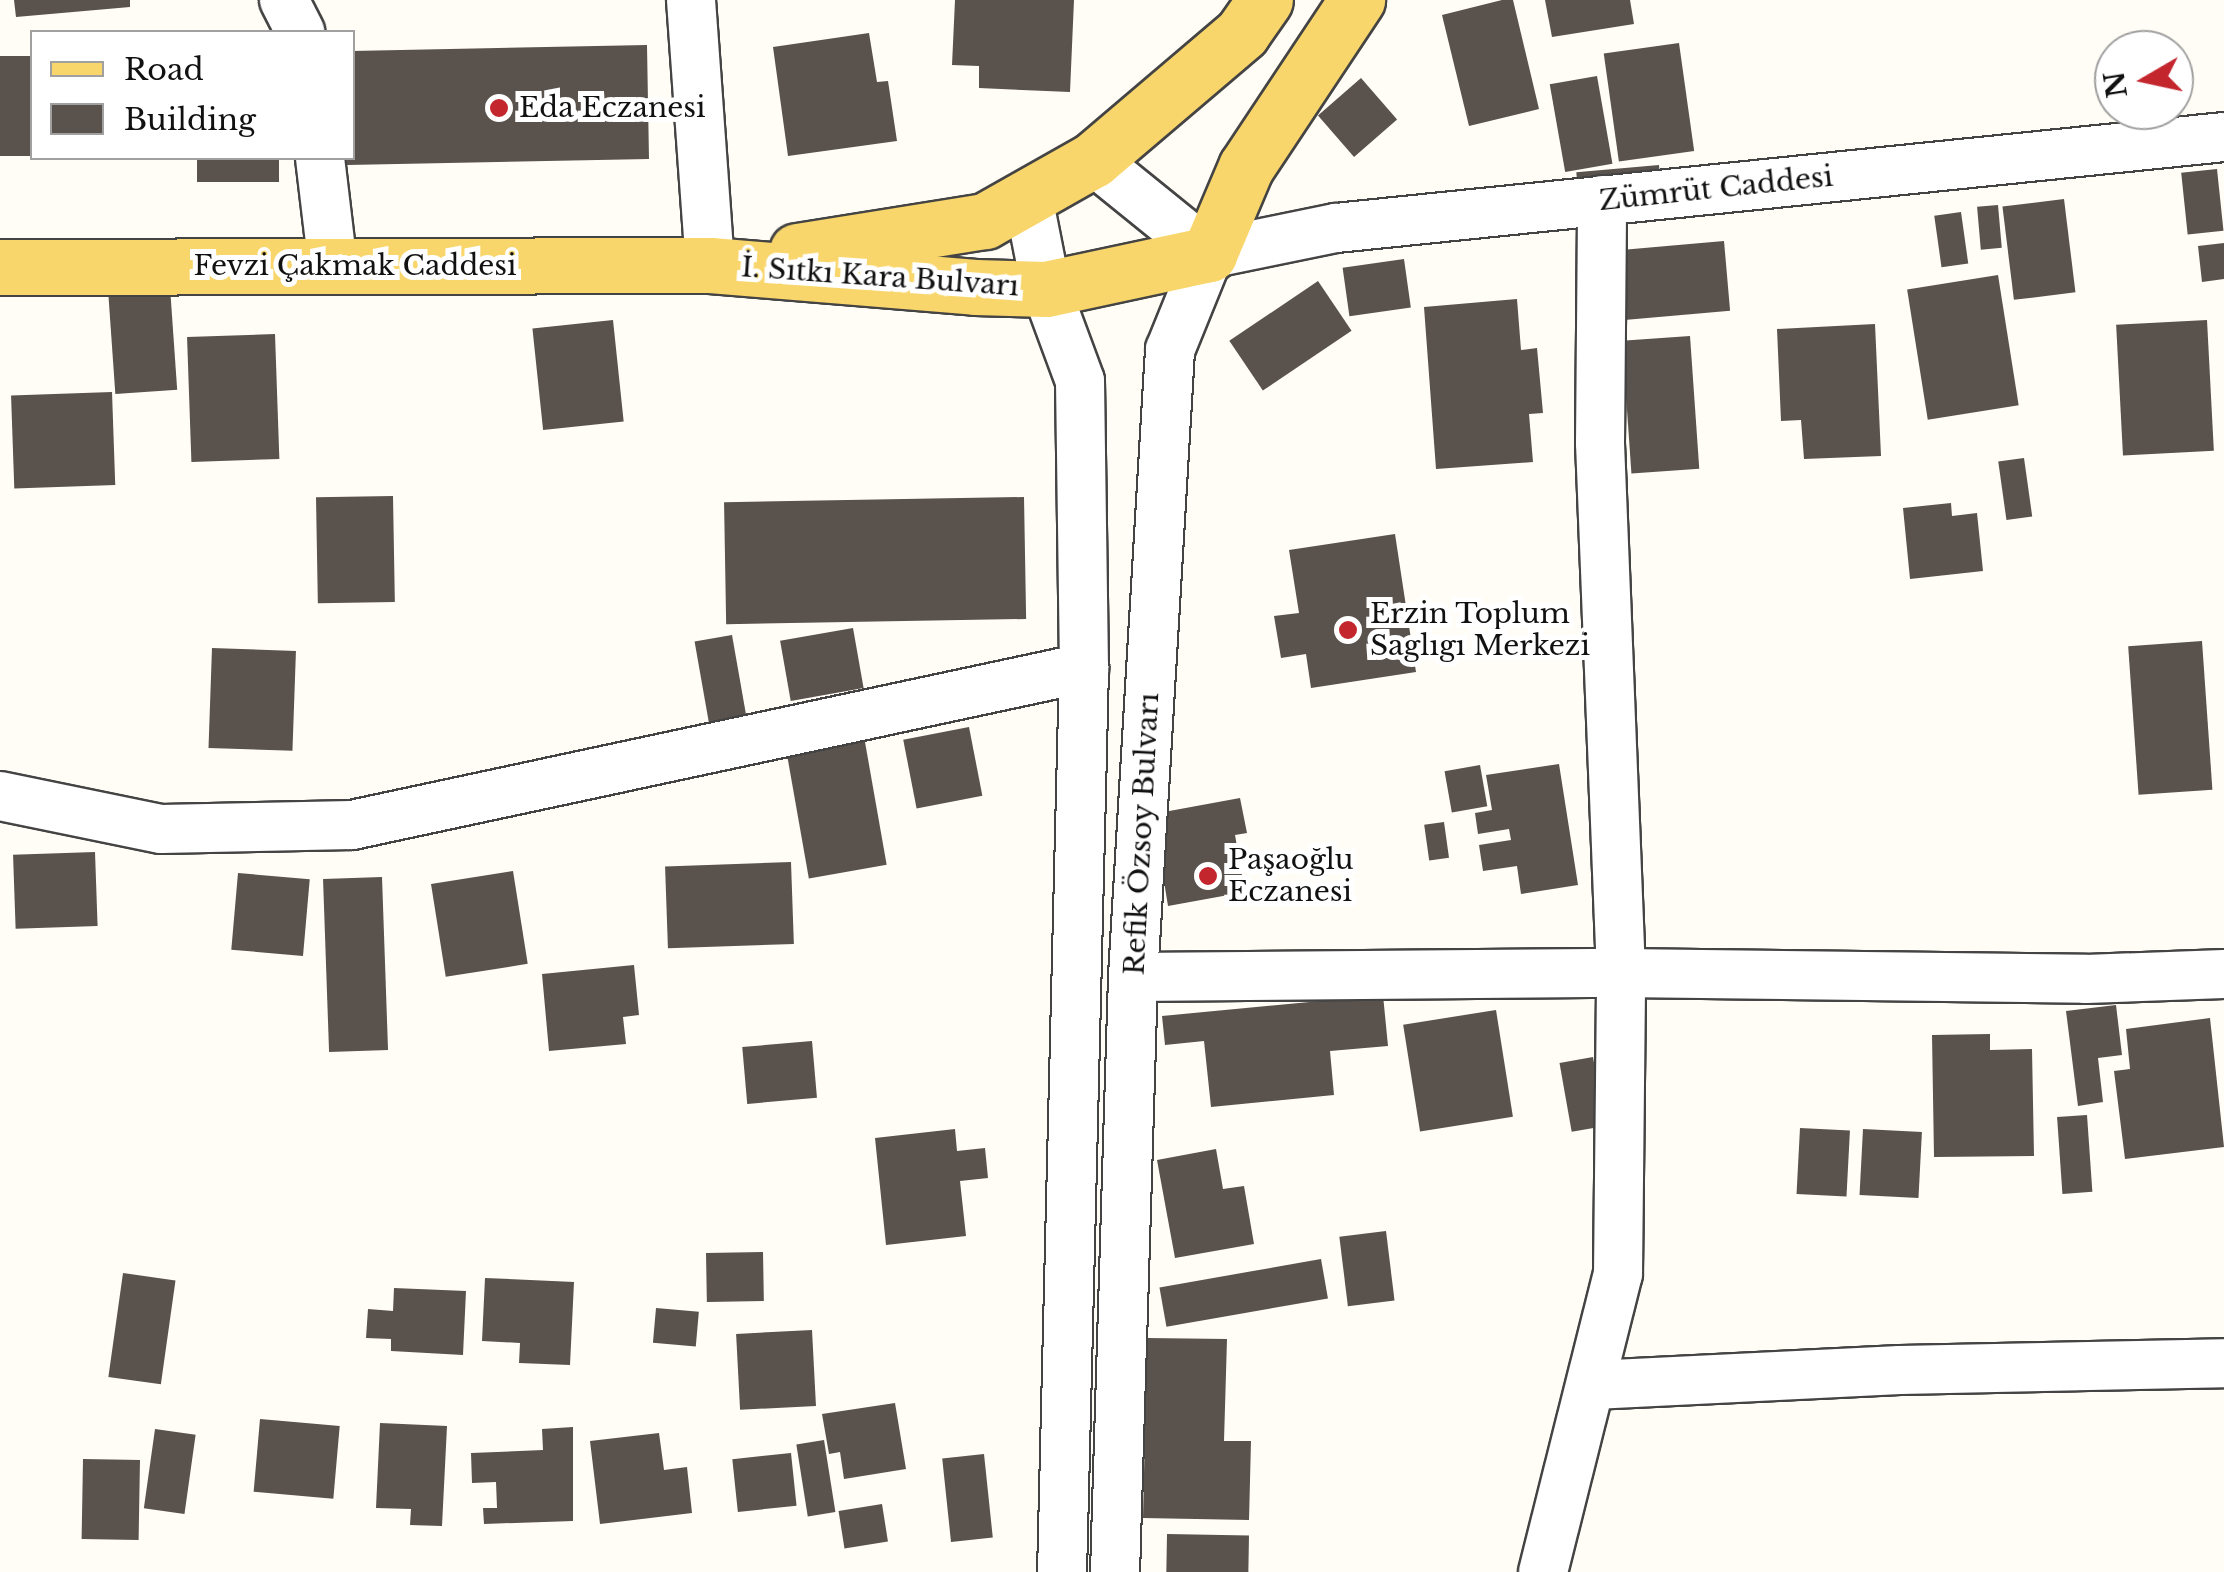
<!DOCTYPE html>
<meta charset="utf-8">
<style>
body{margin:0}
#map{position:relative;width:2224px;height:1572px;overflow:hidden;background:#fffdf5;font-family:"Libre Baskerville",serif}
div>[style]{position:absolute}
.building>*{inset:0;background:#5a524d;transform-origin:0 0}
.roads{filter:drop-shadow(2px 0 #444) drop-shadow(-2px 0 #444) drop-shadow(0 2px #444) drop-shadow(0 -2px #444)}
.minor>*{height:48px;margin:-24px;padding:0 24px;transform-origin:24px;border-radius:24px;background:#fff}
.major>*{height:55px;margin:-27.5px;padding:0 27.5px;transform-origin:27.5px;border-radius:27.5px;background:#f9d66b}
.dots>*{width:28px;height:28px;translate:-50% -50%;box-sizing:border-box;border:5px solid #fff;border-radius:50%}
span{translate:-50% -50%;white-space:nowrap;text-align:center;line-height:1.15;-webkit-text-stroke:10px #fff;paint-order:stroke}
.poi-label{font-size:28px;color:#111}
.left{translate:0 -50%;text-align:left}
.street-label{font-size:28px;color:#111}
.legend{position:absolute;left:30px;top:30px;width:325px;height:130px;box-sizing:border-box;background:#fff;border:2px solid #a0a0a0;margin:0;padding:12px 18px;list-style:none;font-size:30px;color:#111}
.legend li{display:flex;align-items:center;gap:20px;height:50px}
.legend b{width:50px;border:2px solid #a0a0a0}
.north{position:absolute;left:2094px;top:30px;width:100px;height:100px;box-sizing:border-box;background:#fff;border:2px solid #a0a0a0;border-radius:50%;rotate:261deg;font-size:28px;font-weight:700;line-height:40px;text-align:center;color:#111}
.north::after{content:'';display:block;margin:auto;width:35px;height:45px;background:#c4262e;clip-path:polygon(50% 0,100% 100%,50% 72%,0 100%)}
</style>
<div id="map">
<div class="building">
<i style="clip-path:polygon(14px 0,130px 0,130px 7px,16px 17px)"></i>
<i style="clip-path:polygon(955px 0,1074px 0,1070px 92px,979px 88px,979px 66px,952px 65px)"></i>
<i style="clip-path:polygon(1502px 0,1513px 0,1539px 109px,1469px 126px,1442px 15px)"></i>
<i style="clip-path:polygon(1545px 0,1630px 0,1634px 24px,1552px 37px)"></i>
<i style="clip-path:polygon(869px 33px,877px 82px,888px 81px,897px 141px,788px 156px,773px 47px)"></i>
<i style="left:1679px;top:43px;width:109px;height:76px;rotate:82deg"></i>
<i style="clip-path:polygon(647px 45px,649px 159px,347px 165px,347px 158px,352px 158px,352px 51px)"></i>
<i style="left:32px;top:56px;width:100px;height:32px;rotate:90deg"></i>
<i style="left:1597px;top:76px;width:89px;height:48px;rotate:80deg"></i>
<i style="left:1361px;top:78px;width:55px;height:57px;rotate:49deg"></i>
<i style="left:197px;top:158px;width:82px;height:24px"></i>
<i style="left:1659px;top:165px;width:22px;height:83px;rotate:85deg"></i>
<i style="left:2217px;top:169px;width:62px;height:36px;rotate:84deg"></i>
<i style="left:2064px;top:199px;width:94px;height:62px;rotate:83deg"></i>
<i style="left:1998px;top:205px;width:43px;height:21px;rotate:85deg"></i>
<i style="left:1961px;top:212px;width:52px;height:27px;rotate:82deg"></i>
<i style="left:1724px;top:241px;width:70px;height:106px;rotate:85deg"></i>
<i style="clip-path:polygon(2224px 243px,2224px 279px,2202px 282px,2198px 246px)"></i>
<i style="left:1404px;top:259px;width:49px;height:62px;rotate:82deg"></i>
<i style="left:1998px;top:275px;width:132px;height:92px;rotate:81deg"></i>
<i style="left:1318px;top:281px;width:60px;height:107px;rotate:56deg"></i>
<i style="left:170px;top:287px;width:103px;height:62px;rotate:86deg"></i>
<i style="clip-path:polygon(1517px 299px,1521px 350px,1537px 348px,1543px 413px,1529px 414px,1533px 462px,1436px 469px,1424px 307px)"></i>
<i style="left:613px;top:320px;width:102px;height:81px;rotate:84deg"></i>
<i style="left:2207px;top:320px;width:131px;height:91px;rotate:87deg"></i>
<i style="clip-path:polygon(1875px 324px,1881px 456px,1804px 459px,1801px 420px,1781px 421px,1777px 329px)"></i>
<i style="left:275px;top:334px;width:125px;height:88px;rotate:88deg"></i>
<i style="left:1690px;top:336px;width:133px;height:68px;rotate:86deg"></i>
<i style="left:112px;top:392px;width:93px;height:101px;rotate:88deg"></i>
<i style="left:2024px;top:458px;width:59px;height:26px;rotate:82deg"></i>
<i style="left:393px;top:496px;width:106px;height:77px;rotate:89deg"></i>
<i style="left:1024px;top:497px;width:122px;height:300px;rotate:89deg"></i>
<i style="clip-path:polygon(1951px 503px,1952px 516px,1977px 513px,1983px 571px,1910px 579px,1903px 508px)"></i>
<i style="clip-path:polygon(1395px 534px,1416px 672px,1311px 688px,1306px 654px,1281px 658px,1274px 616px,1299px 613px,1289px 550px)"></i>
<i style="left:853px;top:628px;width:61px;height:74px;rotate:80deg"></i>
<i style="left:732px;top:635px;width:88px;height:38px;rotate:80deg"></i>
<i style="left:2202px;top:641px;width:149px;height:74px;rotate:86deg"></i>
<i style="left:212px;top:648px;width:84px;height:100px;rotate:2deg"></i>
<i style="left:862px;top:725px;width:142px;height:79px;rotate:80deg"></i>
<i style="left:969px;top:727px;width:70px;height:67px;rotate:79deg"></i>
<i style="clip-path:polygon(1559px 764px,1578px 885px,1521px 894px,1517px 866px,1483px 871px,1479px 845px,1511px 840px,1509px 829px,1478px 834px,1475px 813px,1492px 810px,1486px 775px)"></i>
<i style="left:1480px;top:765px;width:42px;height:36px;rotate:80deg"></i>
<i style="clip-path:polygon(1240px 798px,1247px 833px,1235px 835px,1245px 892px,1168px 906px,1153px 814px)"></i>
<i style="left:1444px;top:822px;width:36px;height:20px;rotate:82deg"></i>
<i style="left:95px;top:852px;width:74px;height:82px;rotate:88deg"></i>
<i style="left:791px;top:862px;width:82px;height:126px;rotate:88deg"></i>
<i style="left:513px;top:871px;width:94px;height:83px;rotate:81deg"></i>
<i style="left:238px;top:873px;width:72px;height:77px;rotate:5deg"></i>
<i style="left:382px;top:877px;width:173px;height:59px;rotate:88deg"></i>
<i style="clip-path:polygon(634px 965px,639px 1015px,623px 1017px,626px 1044px,549px 1051px,542px 974px)"></i>
<i style="clip-path:polygon(1383px 995px,1388px 1046px,1330px 1051px,1334px 1095px,1211px 1107px,1204px 1041px,1165px 1045px,1162px 1016px)"></i>
<i style="clip-path:polygon(2116px 1005px,2122px 1055px,2098px 1058px,2103px 1102px,2078px 1106px,2066px 1011px)"></i>
<i style="left:1496px;top:1010px;width:108px;height:94px;rotate:81deg"></i>
<i style="clip-path:polygon(2210px 1018px,2224px 1147px,2125px 1159px,2114px 1071px,2130px 1069px,2126px 1029px)"></i>
<i style="clip-path:polygon(1990px 1034px,1990px 1050px,2032px 1049px,2034px 1156px,1934px 1157px,1932px 1035px)"></i>
<i style="left:812px;top:1041px;width:57px;height:70px;rotate:85deg"></i>
<i style="left:1593px;top:1057px;width:70px;height:34px;rotate:80deg"></i>
<i style="left:2087px;top:1115px;width:77px;height:30px;rotate:86deg"></i>
<i style="left:1800px;top:1128px;width:50px;height:66px;rotate:3deg"></i>
<i style="clip-path:polygon(955px 1129px,957px 1151px,985px 1148px,988px 1178px,960px 1181px,966px 1236px,886px 1245px,875px 1138px)"></i>
<i style="left:1863px;top:1129px;width:59px;height:66px;rotate:3deg"></i>
<i style="clip-path:polygon(1216px 1149px,1223px 1189px,1244px 1186px,1254px 1244px,1175px 1258px,1157px 1160px)"></i>
<i style="left:1386px;top:1231px;width:70px;height:47px;rotate:83deg"></i>
<i style="left:763px;top:1252px;width:49px;height:57px;rotate:89deg"></i>
<i style="left:1321px;top:1259px;width:40px;height:164px;rotate:80deg"></i>
<i style="left:123px;top:1273px;width:53px;height:105px;rotate:8deg"></i>
<i style="clip-path:polygon(485px 1278px,574px 1282px,570px 1365px,519px 1363px,520px 1343px,482px 1341px)"></i>
<i style="clip-path:polygon(394px 1288px,466px 1291px,463px 1355px,391px 1351px,391px 1339px,366px 1338px,368px 1309px,393px 1311px)"></i>
<i style="left:656px;top:1308px;width:43px;height:35px;rotate:5deg"></i>
<i style="left:812px;top:1330px;width:76px;height:76px;rotate:87deg"></i>
<i style="clip-path:polygon(1147px 1338px,1227px 1339px,1224px 1441px,1251px 1441px,1249px 1520px,1143px 1518px)"></i>
<i style="clip-path:polygon(895px 1403px,906px 1469px,844px 1479px,840px 1452px,829px 1454px,822px 1414px)"></i>
<i style="left:260px;top:1419px;width:80px;height:73px;rotate:5deg"></i>
<i style="clip-path:polygon(380px 1423px,447px 1426px,442px 1526px,410px 1525px,411px 1509px,376px 1508px)"></i>
<i style="clip-path:polygon(573px 1427px,573px 1521px,484px 1524px,483px 1508px,497px 1508px,496px 1482px,472px 1483px,471px 1453px,543px 1450px,542px 1429px)"></i>
<i style="left:155px;top:1429px;width:41px;height:80px;rotate:8deg"></i>
<i style="clip-path:polygon(659px 1433px,664px 1470px,687px 1467px,692px 1513px,600px 1524px,590px 1441px)"></i>
<i style="left:824px;top:1440px;width:73px;height:28px;rotate:81deg"></i>
<i style="left:791px;top:1453px;width:53px;height:59px;rotate:84deg"></i>
<i style="left:984px;top:1454px;width:84px;height:42px;rotate:84deg"></i>
<i style="left:83px;top:1459px;width:57px;height:80px;rotate:1deg"></i>
<i style="left:882px;top:1504px;width:38px;height:44px;rotate:81deg"></i>
<i style="left:1167px;top:1534px;width:82px;height:38px;rotate:1deg"></i>
</div>
<div class="roads">
<div class="minor">
<i style="left:284px;top:0;width:36px;rotate:63deg"></i>
<i style="left:691px;top:0;width:266px;rotate:85.9deg"></i>
<i style="left:320px;top:158px;width:110px;rotate:83.2deg"></i>
<i style="left:1093px;top:160px;width:149px;rotate:39deg"></i>
<i style="left:1209px;top:254px;width:104px;rotate:112.1deg"></i>
<i style="left:1170px;top:350px;width:628px;rotate:93.38deg"></i>
<i style="left:1133px;top:977px;width:595px;rotate:91.73deg"></i>
<i style="left:1028px;top:197px;width:94px;rotate:78.9deg"></i>
<i style="left:1046px;top:289px;width:98px;rotate:69.7deg"></i>
<i style="left:1080px;top:381px;width:287px;rotate:89.2deg"></i>
<i style="left:1084px;top:668px;width:904px;rotate:91.39deg"></i>
<i style="left:1209px;top:254px;width:130px;rotate:-11.6deg"></i>
<i style="left:1336px;top:228px;width:893px;rotate:-5.85deg"></i>
<i style="left:0;top:796px;width:164px;rotate:11.6deg"></i>
<i style="left:161px;top:829px;width:191px;rotate:-1.2deg"></i>
<i style="left:352px;top:825px;width:749px;rotate:-12.11deg"></i>
<i style="left:1133px;top:977px;width:488px;rotate:-0.5deg"></i>
<i style="left:1621px;top:973px;width:465px;rotate:0.7deg"></i>
<i style="left:2086px;top:979px;width:138px;rotate:-2.1deg"></i>
<i style="left:1593px;top:1385px;width:307px;rotate:-2.8deg"></i>
<i style="left:1900px;top:1370px;width:324px;rotate:-1.2deg"></i>
<i style="left:1543px;top:1572px;width:307px;rotate:-75.9deg"></i>
<i style="left:1618px;top:1274px;width:301px;rotate:-89.4deg"></i>
<i style="left:1621px;top:973px;width:530px;rotate:-92.27deg"></i>
<i style="left:1600px;top:443px;width:243px;rotate:-89.5deg"></i>
</div>
<div class="major">
<i style="left:797px;top:251px;width:190px;rotate:-9.1deg"></i>
<i style="left:985px;top:221px;width:124px;rotate:-29.5deg"></i>
<i style="left:1093px;top:160px;width:196px;rotate:-40.4deg"></i>
<i style="left:1242px;top:33px;width:40px;rotate:-55.1deg"></i>
<i style="left:0;top:267px;width:710px;rotate:-0.16deg"></i>
<i style="left:710px;top:265px;width:266px;rotate:4.7deg"></i>
<i style="left:975px;top:287px;width:71px;rotate:1.6deg"></i>
<i style="left:1046px;top:289px;width:167px;rotate:-12.1deg"></i>
<i style="left:1209px;top:254px;width:95px;rotate:-67deg"></i>
<i style="left:1246px;top:167px;width:201px;rotate:-56.4deg"></i>
</div>
</div>
<div class="dots">
<i style="left:499px;top:108px;background:#c4262e"></i>
<i style="left:1348px;top:630px;background:#c4262e"></i>
<i style="left:1208px;top:876px;background:#c4262e"></i>
</div>
<div class="poi-label">
<span class="left" style="left:519px;top:108px">Eda Eczanesi</span>
<span class="left" style="left:1370px;top:630px">Erzin Toplum<br>Saglıgı Merkezi</span>
<span class="left" style="left:1228px;top:876px">Paşaoğlu<br>Eczanesi</span>
</div>
<div class="street-label">
<span style="left:1716px;top:189px;rotate:-6deg">Zümrüt Caddesi</span>
<span style="left:355px;top:266px">Fevzi Çakmak Caddesi</span>
<span style="left:880px;top:277px;rotate:4deg">İ. Sıtkı Kara Bulvarı</span>
<span style="left:1142px;top:834px;rotate:-87deg">Refik Özsoy Bulvarı</span>
</div>
<ul class="legend">
<li><b style="height:12px;background:#f9d66b"></b>Road</li>
<li><b style="height:28px;background:#5a524d"></b>Building</li>
</ul>
<div class="north">N</div>
</div>
